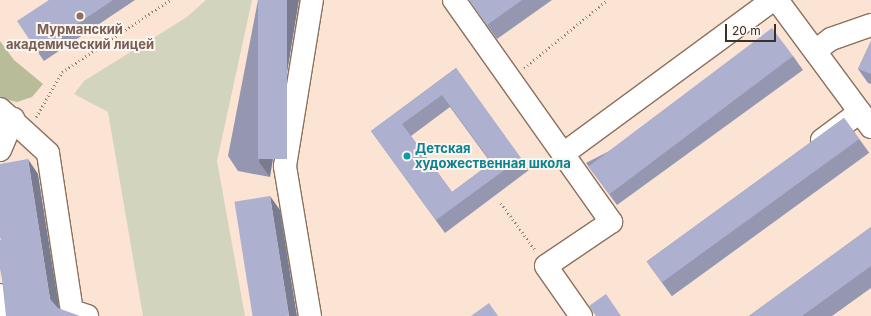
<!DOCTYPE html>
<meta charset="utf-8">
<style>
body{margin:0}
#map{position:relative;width:871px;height:316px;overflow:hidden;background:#fbe4d3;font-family:Inter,sans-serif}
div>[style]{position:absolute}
.green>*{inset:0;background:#d2d4bd}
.forest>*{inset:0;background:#b9bc98}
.path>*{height:2.5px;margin-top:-1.25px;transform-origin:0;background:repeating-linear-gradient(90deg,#928276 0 1px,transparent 0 4px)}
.roads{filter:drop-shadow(1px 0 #8b715e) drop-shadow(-1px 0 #8b715e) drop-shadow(0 1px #8b715e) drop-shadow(0 -1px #8b715e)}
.minor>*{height:22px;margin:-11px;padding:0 11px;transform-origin:11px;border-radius:11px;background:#fff}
.wall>*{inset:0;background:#9597b1;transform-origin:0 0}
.shaded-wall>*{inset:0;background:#797b90}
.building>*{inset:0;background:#adb0ce;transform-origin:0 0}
.dots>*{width:11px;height:11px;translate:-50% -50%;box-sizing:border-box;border:2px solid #fbf5f0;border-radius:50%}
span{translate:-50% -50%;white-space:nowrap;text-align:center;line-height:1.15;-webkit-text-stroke:4px #fbf5f0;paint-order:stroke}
.education-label{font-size:13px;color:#785e54;font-weight:700}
.culture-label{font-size:13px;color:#0d838f;font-weight:700}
.left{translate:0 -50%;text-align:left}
.scale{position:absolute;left:725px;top:24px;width:51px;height:18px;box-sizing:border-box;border:2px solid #3b3028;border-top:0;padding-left:5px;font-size:12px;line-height:14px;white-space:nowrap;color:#3b3028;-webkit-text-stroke:3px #fbf5f0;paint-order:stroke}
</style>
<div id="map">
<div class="green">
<i style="clip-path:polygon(206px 0,252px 0,217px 161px,245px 316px,143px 316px,108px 112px,74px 94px,84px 81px,187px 17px)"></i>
</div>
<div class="forest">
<i style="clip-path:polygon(0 41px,14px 60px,43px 84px,32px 97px,17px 102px,0 98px)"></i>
</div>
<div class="path">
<i style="left:524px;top:68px;width:107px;rotate:-39.3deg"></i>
<i style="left:36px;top:117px;width:52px;rotate:-60deg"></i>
<i style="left:62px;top:72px;width:130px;rotate:-33.7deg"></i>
<i style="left:501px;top:203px;width:59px;rotate:53.9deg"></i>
</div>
<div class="roads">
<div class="minor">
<i style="left:454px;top:0;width:272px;rotate:54.7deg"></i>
<i style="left:611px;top:222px;width:78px;rotate:145.9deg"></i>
<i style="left:546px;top:266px;width:61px;rotate:55deg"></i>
<i style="left:777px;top:0;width:158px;rotate:53.5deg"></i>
<i style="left:815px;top:51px;width:20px;rotate:-37deg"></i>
<i style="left:831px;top:39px;width:42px;rotate:-19.3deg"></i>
<i style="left:0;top:109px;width:65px;rotate:42.5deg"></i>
<i style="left:48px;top:153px;width:160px;rotate:81.4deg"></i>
<i style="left:72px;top:311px;width:16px;rotate:18deg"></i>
<i style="left:822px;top:140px;width:47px;rotate:-36.4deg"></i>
<i style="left:0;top:150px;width:34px;rotate:-67deg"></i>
<i style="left:563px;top:154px;width:260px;rotate:-36.3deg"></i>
<i style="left:0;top:295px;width:21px;rotate:85deg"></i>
<i style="left:310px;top:316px;width:152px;rotate:-99.5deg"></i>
<i style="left:285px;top:166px;width:168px;rotate:-80.8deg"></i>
</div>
</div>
<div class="wall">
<i style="clip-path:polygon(49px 0,135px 0,44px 61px,37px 51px)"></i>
<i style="clip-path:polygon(258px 0,270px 177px,238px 171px,228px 156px)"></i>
<i style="clip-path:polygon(469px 0,552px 0,497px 39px)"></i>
<i style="clip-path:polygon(871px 41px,871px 84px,868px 83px,858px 69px)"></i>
<i style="clip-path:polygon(793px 56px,803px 70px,617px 205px,586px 163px)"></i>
<i style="clip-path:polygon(evenodd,456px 68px,529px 170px,445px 233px,371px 131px,456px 68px,450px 107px,491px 163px,452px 192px,411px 136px,450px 107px)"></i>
<i style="left:844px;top:118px;width:43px;height:244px;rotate:54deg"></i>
<i style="clip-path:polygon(871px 227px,871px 288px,832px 316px,749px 316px)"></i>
</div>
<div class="shaded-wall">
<i style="clip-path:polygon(287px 0,299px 0,270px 177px,259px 162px)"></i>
<i style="clip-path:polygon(28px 159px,38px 174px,60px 313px,50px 299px)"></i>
<i style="clip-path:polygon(270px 196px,280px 210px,297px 316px,289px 316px)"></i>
</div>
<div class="building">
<i style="clip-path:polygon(49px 0,113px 0,37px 51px,17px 21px)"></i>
<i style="left:258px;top:0;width:29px;height:159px"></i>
<i style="clip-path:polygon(469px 0,522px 0,487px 25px)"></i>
<i style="left:772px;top:28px;width:35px;height:230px;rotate:53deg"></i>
<i style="clip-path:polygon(871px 41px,871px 74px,858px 69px)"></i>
<i style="clip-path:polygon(evenodd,456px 68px,521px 158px,436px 220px,371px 131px,456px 68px,442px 95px,492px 163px,452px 192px,402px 124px,442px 95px)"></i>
<i style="left:844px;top:118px;width:26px;height:244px;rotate:54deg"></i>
<i style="clip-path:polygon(28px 159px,50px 299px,58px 308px,80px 316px,6px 316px,2px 279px,0 269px,0 240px,1px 240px,0 237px,0 164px)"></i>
<i style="left:270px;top:196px;width:121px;height:36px;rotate:81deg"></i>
<i style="clip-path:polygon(871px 227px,871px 266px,802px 316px,749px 316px)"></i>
<i style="clip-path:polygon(606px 294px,621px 316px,596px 316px,589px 306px)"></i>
<i style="clip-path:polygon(489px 303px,498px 316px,471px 316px)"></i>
</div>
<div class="dots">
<i style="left:80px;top:16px;background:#8d6e63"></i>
<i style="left:407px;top:156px;background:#0f9aa8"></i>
</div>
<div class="education-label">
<span style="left:80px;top:37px">Мурманский<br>академический лицей</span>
</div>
<div class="culture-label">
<span class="left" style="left:415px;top:156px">Детская<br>художественная школа</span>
</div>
<div class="scale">20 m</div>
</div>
